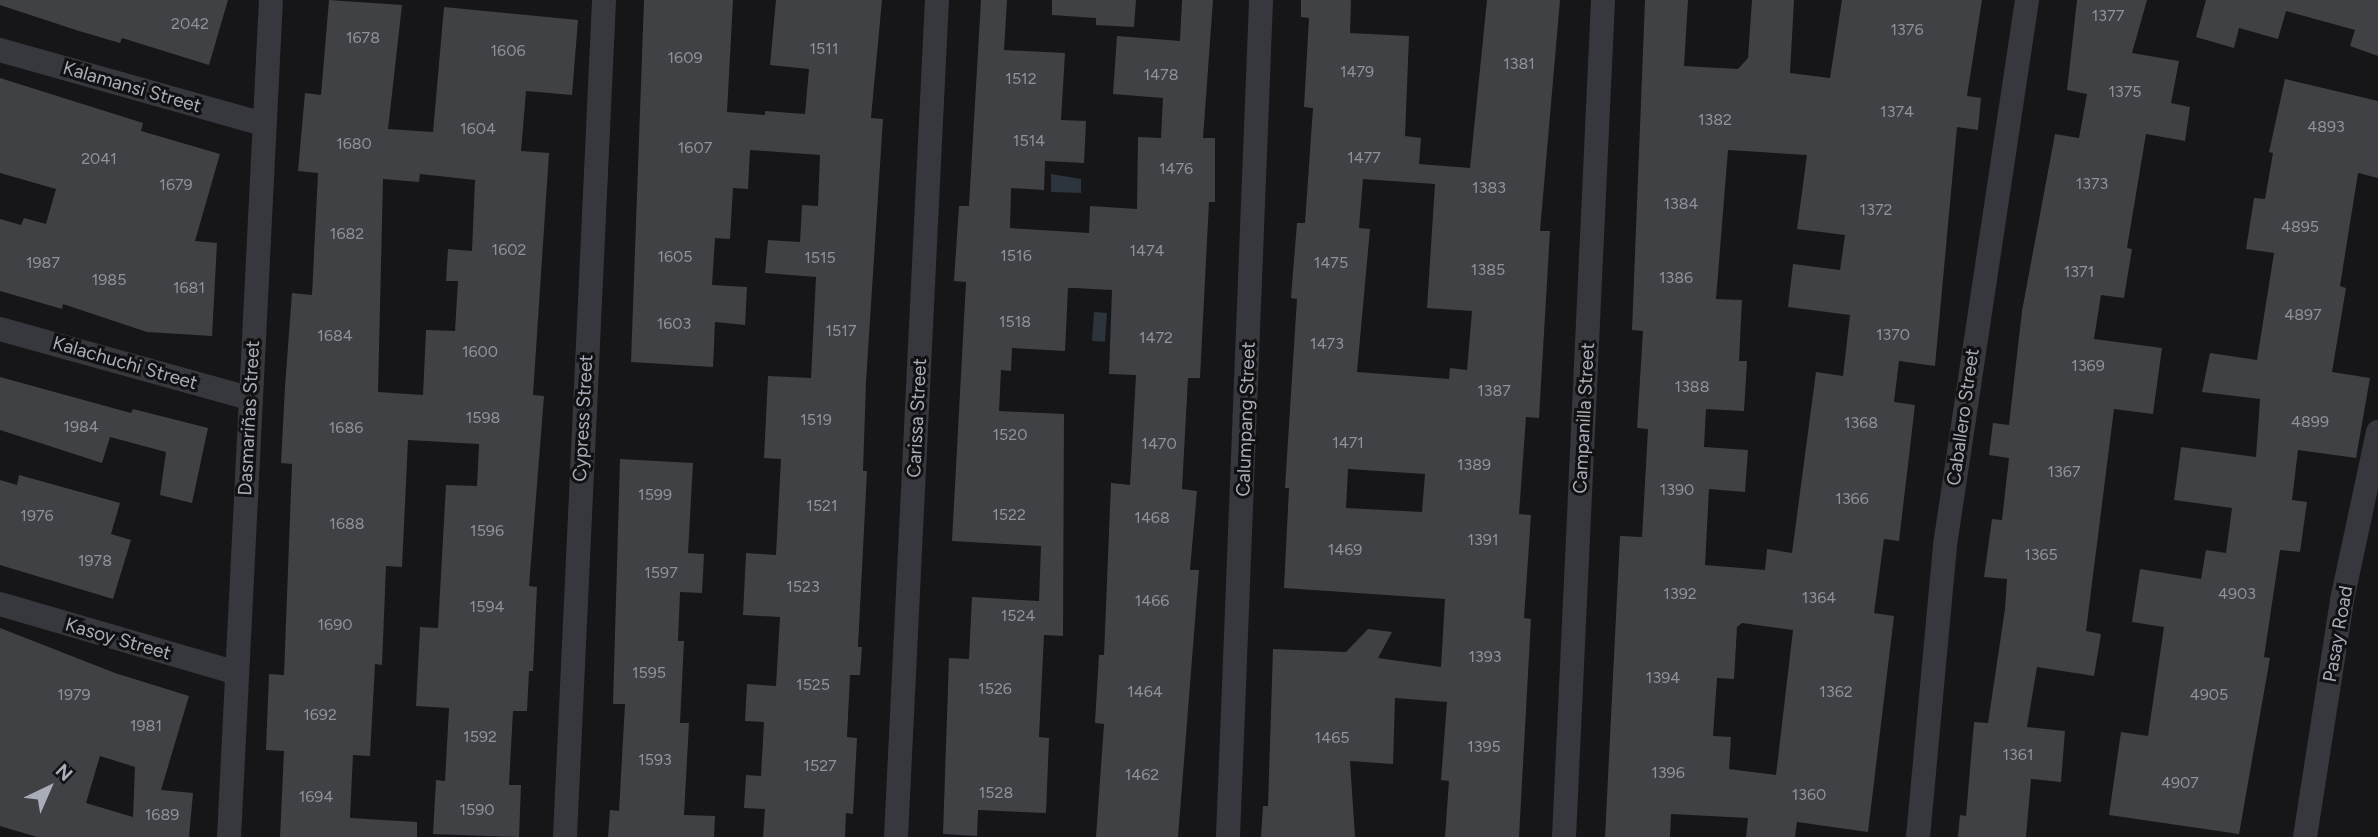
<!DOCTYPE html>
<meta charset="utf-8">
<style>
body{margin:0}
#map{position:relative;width:2378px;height:837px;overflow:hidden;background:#161618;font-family:Figtree,sans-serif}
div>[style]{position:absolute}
.water>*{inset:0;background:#2c353c;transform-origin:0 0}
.building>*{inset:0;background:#404145}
.minor>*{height:24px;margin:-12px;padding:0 12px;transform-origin:12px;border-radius:12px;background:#37383d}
span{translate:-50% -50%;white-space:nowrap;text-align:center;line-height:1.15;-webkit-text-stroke:6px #111113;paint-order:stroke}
.number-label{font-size:16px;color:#8e929b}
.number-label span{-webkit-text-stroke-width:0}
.street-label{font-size:19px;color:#a8adb8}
.north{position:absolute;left:14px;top:753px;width:70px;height:70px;-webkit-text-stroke:5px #111113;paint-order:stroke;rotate:44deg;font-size:19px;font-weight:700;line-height:28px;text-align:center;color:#a8adb8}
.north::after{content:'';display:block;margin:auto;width:24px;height:32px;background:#a8adb8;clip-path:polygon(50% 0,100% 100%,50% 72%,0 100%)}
</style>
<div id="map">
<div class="water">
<i style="clip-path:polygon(1051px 174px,1081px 179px,1081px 193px,1051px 192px)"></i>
<i style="left:1094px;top:312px;width:13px;height:29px;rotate:4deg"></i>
</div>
<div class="building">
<i style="clip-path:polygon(0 0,228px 0,209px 65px,122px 38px,120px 43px,79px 31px,0 5px)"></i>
<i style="clip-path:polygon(evenodd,329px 0,402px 5px,388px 129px,433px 132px,444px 7px,578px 20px,572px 95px,526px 91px,521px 151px,549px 153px,533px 395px,544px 396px,529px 586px,537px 587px,533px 671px,529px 671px,527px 711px,513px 711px,509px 785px,521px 785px,519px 837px,433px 834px,436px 780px,445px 781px,449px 708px,416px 706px,420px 627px,438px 628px,446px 485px,477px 486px,479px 444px,408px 440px,402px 567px,386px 566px,382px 665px,375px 664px,370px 756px,353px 755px,350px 818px,417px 822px,417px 837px,280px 837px,284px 751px,266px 750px,269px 674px,284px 675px,292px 464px,281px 463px,285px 387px,292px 293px,312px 295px,318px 173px,298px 171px,305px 93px,321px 95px,329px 0,420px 174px,475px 180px,472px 251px,448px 249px,446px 281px,458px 281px,455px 331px,426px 330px,423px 395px,378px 392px,383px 179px,419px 182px,420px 174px)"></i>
<i style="clip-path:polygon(644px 0,733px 0,727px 112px,765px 115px,765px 111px,805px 114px,809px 69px,770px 65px,776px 0,882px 0,871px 118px,883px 119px,866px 382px,863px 471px,867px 471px,858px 647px,862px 647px,860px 675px,850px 675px,847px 737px,857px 738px,853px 814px,846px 813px,845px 837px,763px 837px,765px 809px,744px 808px,746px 775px,761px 776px,764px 722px,745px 721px,747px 684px,776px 686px,780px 617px,743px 615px,746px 553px,776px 555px,781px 459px,764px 458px,768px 376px,811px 378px,816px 277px,765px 273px,768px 240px,800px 242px,802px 205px,818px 206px,820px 155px,750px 150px,748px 189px,733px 188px,730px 239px,715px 238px,712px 285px,747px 287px,745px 325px,715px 322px,713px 367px,631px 362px)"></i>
<i style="clip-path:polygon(981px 0,1007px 0,1004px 50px,1065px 53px,1061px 120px,1086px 121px,1084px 163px,1045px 161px,1044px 190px,1011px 188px,1010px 228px,1089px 233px,1090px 206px,1137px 209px,1138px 137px,1161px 138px,1163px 98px,1113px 94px,1117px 36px,1180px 41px,1182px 0,1213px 0,1203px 138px,1215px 138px,1215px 202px,1209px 202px,1200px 378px,1188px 378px,1182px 489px,1197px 491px,1190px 570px,1199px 570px,1178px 837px,1096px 837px,1104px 724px,1095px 723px,1099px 655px,1104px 655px,1111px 483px,1130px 485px,1136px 375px,1109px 374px,1112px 290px,1075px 288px,1068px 288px,1065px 351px,1012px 348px,1011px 371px,1001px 370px,999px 411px,1064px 414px,1063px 636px,1044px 635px,1039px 737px,1049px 738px,1046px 813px,978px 810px,977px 836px,943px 834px,949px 658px,969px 659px,972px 597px,1039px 601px,1041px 546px,952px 541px,966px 282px,954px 281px,959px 206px,969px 206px)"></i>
<i style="clip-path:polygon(1052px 0,1136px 0,1134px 27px,1096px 25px,1096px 18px,1052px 15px)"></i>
<i style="clip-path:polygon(evenodd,1301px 0,1351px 0,1350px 33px,1409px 36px,1405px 136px,1421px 138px,1419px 164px,1470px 168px,1487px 0,1560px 0,1540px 231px,1550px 231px,1539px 418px,1526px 417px,1519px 514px,1531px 515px,1524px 618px,1531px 619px,1519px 837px,1445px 837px,1449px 781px,1441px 780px,1447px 702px,1395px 698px,1393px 764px,1350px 761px,1355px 837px,1261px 837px,1263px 806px,1268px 806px,1273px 649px,1346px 652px,1368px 629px,1392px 632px,1378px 658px,1441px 667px,1445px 599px,1284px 588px,1289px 488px,1285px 488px,1297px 299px,1291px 298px,1297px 223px,1305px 223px,1313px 108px,1304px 107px,1309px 18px,1301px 17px,1301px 0,1363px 179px,1435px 184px,1427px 308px,1472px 311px,1467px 370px,1450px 368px,1449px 379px,1357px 372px,1370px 229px,1359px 228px,1363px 179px,1301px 0,1348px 469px,1425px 474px,1422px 512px,1346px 508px,1348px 469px)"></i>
<i style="clip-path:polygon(evenodd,1645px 0,1688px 0,1684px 66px,1738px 69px,1748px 58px,1752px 0,1794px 0,1790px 73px,1830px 78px,1842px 0,1982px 0,1967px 96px,1981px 98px,1978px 130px,1957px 127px,1935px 366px,1899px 361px,1894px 402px,1915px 405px,1899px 541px,1884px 539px,1874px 613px,1894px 616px,1868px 832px,1797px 822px,1795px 837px,1746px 837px,1748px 818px,1671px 814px,1670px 837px,1605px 837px,1620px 536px,1642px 537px,1648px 429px,1637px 428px,1643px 331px,1632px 330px,1645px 0,1728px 150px,1807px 155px,1797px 229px,1845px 235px,1840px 270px,1793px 264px,1788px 307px,1850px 315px,1843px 376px,1816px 372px,1792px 553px,1767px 549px,1765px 570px,1705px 565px,1709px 489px,1745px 492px,1748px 450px,1704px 447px,1706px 409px,1744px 411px,1747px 361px,1739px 361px,1742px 300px,1716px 299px,1728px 150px,1645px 0,1742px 623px,1793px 630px,1776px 775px,1729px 769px,1731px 737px,1713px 736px,1717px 678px,1734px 679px,1737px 627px,1742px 623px)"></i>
<i style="clip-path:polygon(2077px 0,2147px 0,2132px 53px,2179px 61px,2171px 103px,2190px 107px,2185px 141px,2146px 134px,2127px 248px,2132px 249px,2124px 298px,2101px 295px,2094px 339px,2162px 348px,2153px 414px,2114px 409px,2086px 631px,2101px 634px,2094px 676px,2037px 667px,2027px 727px,2065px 731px,2061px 782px,2031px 779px,2026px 837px,1958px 837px,1960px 815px,1966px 816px,1974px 722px,1988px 723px,2005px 609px,2007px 579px,1984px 577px,1992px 519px,2002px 520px,2009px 458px,1989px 455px,1993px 423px,2009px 425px,2022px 311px,2055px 134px,2079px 138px,2087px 94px,2067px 90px)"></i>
<i style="clip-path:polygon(2206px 0,2378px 0,2378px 56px,2350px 46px,2355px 30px,2286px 11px,2278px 39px,2239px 28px,2234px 48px,2196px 37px)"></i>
<i style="clip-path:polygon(0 78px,143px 123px,141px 131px,220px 154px,195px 241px,217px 243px,212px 336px,147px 332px,63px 304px,62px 309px,0 291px,0 219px,21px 225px,24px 218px,46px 224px,56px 189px,0 173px)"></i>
<i style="clip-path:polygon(2285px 79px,2378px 101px,2378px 178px,2358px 173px,2340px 286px,2346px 288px,2332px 372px,2370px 378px,2356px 458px,2298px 450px,2292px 500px,2307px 502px,2300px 552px,2280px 550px,2264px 657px,2270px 658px,2239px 834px,2109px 815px,2121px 732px,2148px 736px,2164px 627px,2132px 622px,2140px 569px,2201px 579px,2206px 550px,2226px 553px,2232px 508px,2174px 500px,2181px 447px,2256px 457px,2260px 399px,2202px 392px,2210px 353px,2257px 360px,2274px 253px,2246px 249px,2254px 198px,2265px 199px,2273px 153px,2269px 152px)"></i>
<i style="clip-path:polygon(0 377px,131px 413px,133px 409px,208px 428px,192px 503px,160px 495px,166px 452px,110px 437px,102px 463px,0 430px)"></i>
<i style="clip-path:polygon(620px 459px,693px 463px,688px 553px,704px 554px,702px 593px,680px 592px,678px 641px,684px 641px,680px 723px,689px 723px,684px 815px,715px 816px,714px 837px,608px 837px,610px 810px,619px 811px,625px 704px,613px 704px)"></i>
<i style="clip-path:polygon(19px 475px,120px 503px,111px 534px,131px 540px,113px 599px,0 565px,0 480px,17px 485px)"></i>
<i style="clip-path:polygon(evenodd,0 628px,115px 673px,189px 696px,161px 790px,193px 793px,189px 837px,37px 837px,0 826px,0 628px,100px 756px,135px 767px,133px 817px,86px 803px,100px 756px)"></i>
</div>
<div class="minor">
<i style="left:0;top:50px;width:274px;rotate:15.7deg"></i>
<i style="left:0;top:329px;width:258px;rotate:15.5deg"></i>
<i style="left:0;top:604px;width:247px;rotate:16.2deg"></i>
<i style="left:229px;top:837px;width:838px;rotate:-87.13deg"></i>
<i style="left:565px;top:837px;width:838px;rotate:-87.33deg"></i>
<i style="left:896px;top:837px;width:838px;rotate:-87.2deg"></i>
<i style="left:1228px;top:837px;width:838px;rotate:-87.74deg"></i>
<i style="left:1564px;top:837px;width:838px;rotate:-87.33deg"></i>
<i style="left:1918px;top:837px;width:293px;rotate:-84.7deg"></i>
<i style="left:1945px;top:545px;width:551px;rotate:-81.44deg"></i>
<i style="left:2305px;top:837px;width:240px;rotate:-81.1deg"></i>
<i style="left:2342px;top:600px;width:172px;rotate:-77.9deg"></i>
</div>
<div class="number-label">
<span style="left:2108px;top:16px">1377</span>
<span style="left:190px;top:24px">2042</span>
<span style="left:1907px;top:30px">1376</span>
<span style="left:363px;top:38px">1678</span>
<span style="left:824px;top:49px">1511</span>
<span style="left:508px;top:51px">1606</span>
<span style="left:685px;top:58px">1609</span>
<span style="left:1519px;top:64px">1381</span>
<span style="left:1357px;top:72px">1479</span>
<span style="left:1161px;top:75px">1478</span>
<span style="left:1021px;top:79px">1512</span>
<span style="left:2125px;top:92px">1375</span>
<span style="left:1897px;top:112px">1374</span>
<span style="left:1715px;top:120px">1382</span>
<span style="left:2326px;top:127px">4893</span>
<span style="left:478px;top:129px">1604</span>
<span style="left:1029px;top:141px">1514</span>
<span style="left:354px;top:144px">1680</span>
<span style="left:695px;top:148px">1607</span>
<span style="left:1364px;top:158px">1477</span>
<span style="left:99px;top:159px">2041</span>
<span style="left:1176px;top:169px">1476</span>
<span style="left:2092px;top:184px">1373</span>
<span style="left:176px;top:185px">1679</span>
<span style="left:1489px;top:188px">1383</span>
<span style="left:1681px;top:204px">1384</span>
<span style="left:1876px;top:210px">1372</span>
<span style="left:2300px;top:227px">4895</span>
<span style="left:347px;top:234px">1682</span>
<span style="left:509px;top:250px">1602</span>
<span style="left:1147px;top:251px">1474</span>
<span style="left:1016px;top:256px">1516</span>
<span style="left:675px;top:257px">1605</span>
<span style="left:820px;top:258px">1515</span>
<span style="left:43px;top:263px">1987</span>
<span style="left:1331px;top:263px">1475</span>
<span style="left:1488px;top:270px">1385</span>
<span style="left:2079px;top:272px">1371</span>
<span style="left:1676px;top:278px">1386</span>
<span style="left:109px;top:280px">1985</span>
<span style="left:189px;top:288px">1681</span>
<span style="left:2303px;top:315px">4897</span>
<span style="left:1015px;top:322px">1518</span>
<span style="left:674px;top:324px">1603</span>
<span style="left:841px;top:331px">1517</span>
<span style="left:1893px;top:335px">1370</span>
<span style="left:335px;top:336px">1684</span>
<span style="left:1156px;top:338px">1472</span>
<span style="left:1327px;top:344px">1473</span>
<span style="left:480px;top:352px">1600</span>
<span style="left:2088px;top:366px">1369</span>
<span style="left:1692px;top:387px">1388</span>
<span style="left:1494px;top:391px">1387</span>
<span style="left:483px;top:418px">1598</span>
<span style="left:816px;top:420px">1519</span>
<span style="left:2310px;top:422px">4899</span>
<span style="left:1861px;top:423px">1368</span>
<span style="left:81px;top:427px">1984</span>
<span style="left:346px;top:428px">1686</span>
<span style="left:1010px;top:435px">1520</span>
<span style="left:1348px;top:443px">1471</span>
<span style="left:1159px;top:444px">1470</span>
<span style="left:1474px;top:465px">1389</span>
<span style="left:2064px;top:472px">1367</span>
<span style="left:1677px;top:490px">1390</span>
<span style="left:655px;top:495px">1599</span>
<span style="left:1852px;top:499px">1366</span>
<span style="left:822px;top:506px">1521</span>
<span style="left:1009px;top:515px">1522</span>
<span style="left:37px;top:516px">1976</span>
<span style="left:1152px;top:518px">1468</span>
<span style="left:347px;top:524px">1688</span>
<span style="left:487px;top:531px">1596</span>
<span style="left:1483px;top:540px">1391</span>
<span style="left:1345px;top:550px">1469</span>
<span style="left:2041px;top:555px">1365</span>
<span style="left:95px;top:561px">1978</span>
<span style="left:661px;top:573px">1597</span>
<span style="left:803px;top:587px">1523</span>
<span style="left:1680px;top:594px">1392</span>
<span style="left:2237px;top:594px">4903</span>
<span style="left:1819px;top:598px">1364</span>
<span style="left:1152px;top:601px">1466</span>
<span style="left:487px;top:607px">1594</span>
<span style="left:1018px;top:616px">1524</span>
<span style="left:335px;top:625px">1690</span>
<span style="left:1485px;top:657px">1393</span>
<span style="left:649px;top:673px">1595</span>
<span style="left:1663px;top:678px">1394</span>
<span style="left:813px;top:685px">1525</span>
<span style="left:995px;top:689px">1526</span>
<span style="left:1145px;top:692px">1464</span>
<span style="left:1836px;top:692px">1362</span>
<span style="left:74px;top:695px">1979</span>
<span style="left:2209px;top:695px">4905</span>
<span style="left:320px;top:715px">1692</span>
<span style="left:146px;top:726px">1981</span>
<span style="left:480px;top:737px">1592</span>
<span style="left:1332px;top:738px">1465</span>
<span style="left:1484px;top:747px">1395</span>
<span style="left:2018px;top:755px">1361</span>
<span style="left:655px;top:760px">1593</span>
<span style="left:820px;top:766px">1527</span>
<span style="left:1668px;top:773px">1396</span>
<span style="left:1142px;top:775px">1462</span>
<span style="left:2180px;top:783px">4907</span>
<span style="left:996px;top:793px">1528</span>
<span style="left:1809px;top:795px">1360</span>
<span style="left:316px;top:797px">1694</span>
<span style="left:477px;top:810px">1590</span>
<span style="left:162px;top:815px">1689</span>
</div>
<div class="street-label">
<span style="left:132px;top:87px;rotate:16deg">Kalamansi Street</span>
<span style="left:125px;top:363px;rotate:16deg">Kalachuchi Street</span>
<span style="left:1963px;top:417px;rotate:-82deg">Caballero Street</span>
<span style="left:249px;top:418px;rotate:-87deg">Dasmariñas Street</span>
<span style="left:583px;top:418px;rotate:-87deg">Cypress Street</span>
<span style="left:917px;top:418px;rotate:-87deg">Carissa Street</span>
<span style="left:1584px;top:418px;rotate:-87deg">Campanilla Street</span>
<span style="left:1246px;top:419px;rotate:-88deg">Calumpang Street</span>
<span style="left:2338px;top:634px;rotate:-80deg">Pasay Road</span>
<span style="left:118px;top:639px;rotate:16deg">Kasoy Street</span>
</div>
<div class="north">N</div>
</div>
